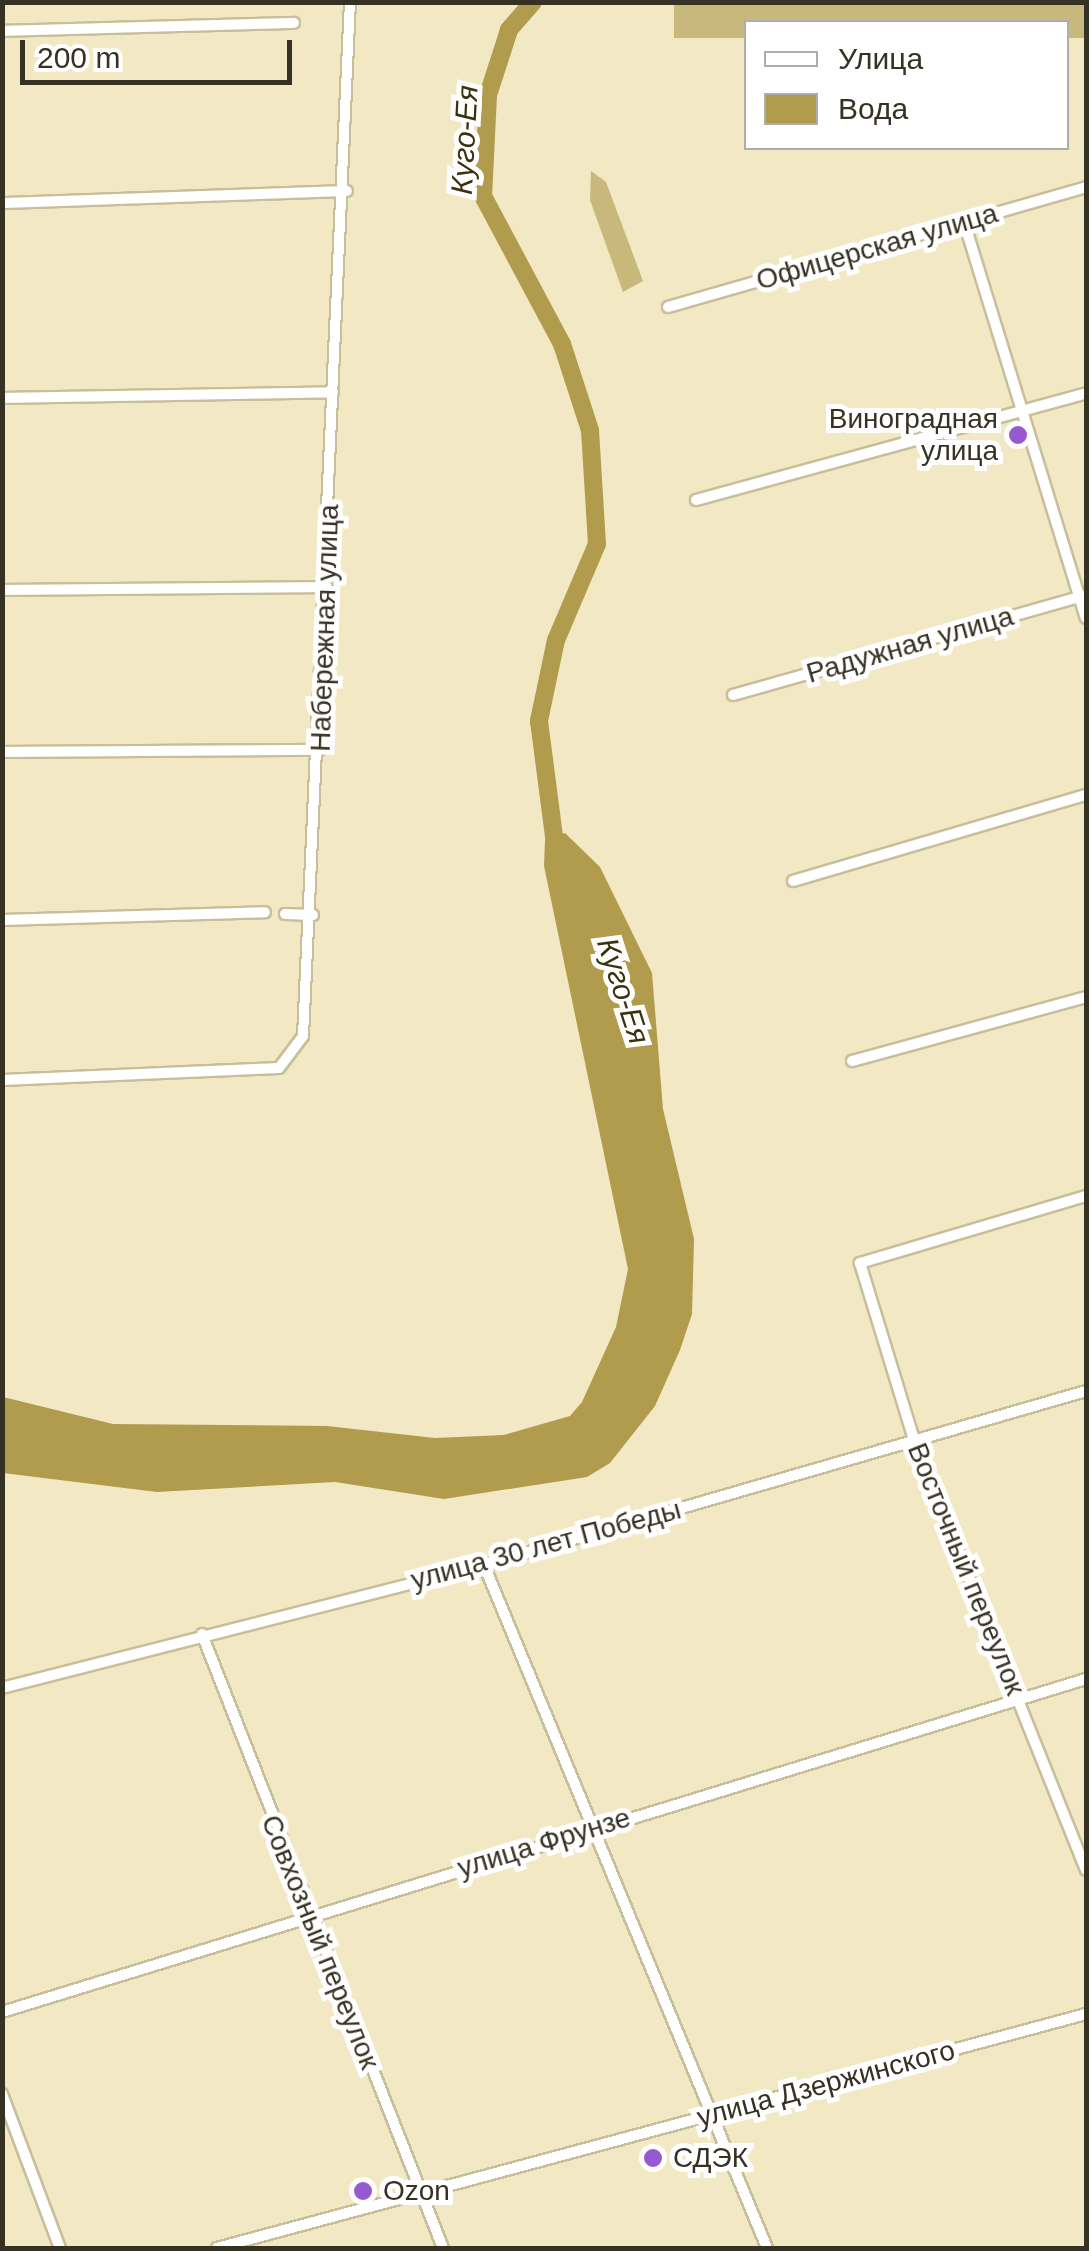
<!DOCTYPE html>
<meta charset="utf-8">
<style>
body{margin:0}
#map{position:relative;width:1089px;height:2251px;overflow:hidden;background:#f2e8c3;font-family:Arial,sans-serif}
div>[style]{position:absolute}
.green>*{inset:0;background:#c8b87b;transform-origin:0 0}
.water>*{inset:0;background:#b09c4c}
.river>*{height:18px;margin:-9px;padding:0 9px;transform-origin:9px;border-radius:9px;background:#b09c4c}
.roads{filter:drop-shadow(2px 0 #c7be9a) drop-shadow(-2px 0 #c7be9a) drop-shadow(0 2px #c7be9a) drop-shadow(0 -2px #c7be9a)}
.minor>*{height:10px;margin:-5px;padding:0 5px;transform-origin:5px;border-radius:5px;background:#fff}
.dots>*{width:28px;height:28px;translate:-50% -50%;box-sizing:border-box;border:5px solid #fff;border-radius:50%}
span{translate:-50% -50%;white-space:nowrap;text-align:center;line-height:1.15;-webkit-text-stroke:10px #fff;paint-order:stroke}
.street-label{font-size:28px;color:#353123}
.poi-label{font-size:28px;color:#353123}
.right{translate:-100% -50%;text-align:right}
.left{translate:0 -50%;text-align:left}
.water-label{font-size:30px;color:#3a320e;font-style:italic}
.frame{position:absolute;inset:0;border:5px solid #353123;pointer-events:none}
.legend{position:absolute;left:744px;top:20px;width:325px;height:130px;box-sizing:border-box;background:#fff;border:2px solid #aeada7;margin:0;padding:12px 18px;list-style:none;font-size:30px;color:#353123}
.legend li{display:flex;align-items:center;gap:20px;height:50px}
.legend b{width:50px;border:2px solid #aeada7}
.scale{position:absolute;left:20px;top:40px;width:272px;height:45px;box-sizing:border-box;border:5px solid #353123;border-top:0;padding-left:12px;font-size:30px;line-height:35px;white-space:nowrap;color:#353123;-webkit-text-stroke:8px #fff;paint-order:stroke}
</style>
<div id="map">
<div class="green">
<i style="left:674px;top:3px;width:412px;height:35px"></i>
<i style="clip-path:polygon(591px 171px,606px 182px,643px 281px,623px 292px,590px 200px)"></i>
</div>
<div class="water">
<i style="clip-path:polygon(565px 833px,600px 867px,652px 973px,663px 1109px,694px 1239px,692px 1314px,680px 1350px,655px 1406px,610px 1463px,587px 1477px,444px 1499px,335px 1482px,157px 1492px,3px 1473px,3px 1397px,113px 1424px,327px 1426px,435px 1438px,504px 1435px,570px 1416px,582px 1402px,616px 1327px,628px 1269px,544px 866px,545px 840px)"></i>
</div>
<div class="river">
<i style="left:533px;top:2px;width:37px;rotate:131deg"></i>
<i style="left:509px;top:30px;width:68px;rotate:107.9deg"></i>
<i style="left:488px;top:95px;width:101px;rotate:92.8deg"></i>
<i style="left:483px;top:196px;width:168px;rotate:61.9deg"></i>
<i style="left:562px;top:344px;width:90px;rotate:72deg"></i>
<i style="left:590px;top:430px;width:114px;rotate:86.5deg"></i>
<i style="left:597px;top:544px;width:104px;rotate:113.1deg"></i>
<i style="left:556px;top:640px;width:83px;rotate:101.9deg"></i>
<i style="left:539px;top:721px;width:139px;rotate:82.6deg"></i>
</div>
<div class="roads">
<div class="minor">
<i style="left:2px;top:31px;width:292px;rotate:-1.6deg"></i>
<i style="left:2px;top:203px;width:345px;rotate:-2deg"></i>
<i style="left:964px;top:222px;width:414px;rotate:72.9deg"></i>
<i style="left:668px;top:307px;width:435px;rotate:-16deg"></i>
<i style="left:2px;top:398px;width:331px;rotate:-1deg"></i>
<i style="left:696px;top:500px;width:404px;rotate:-15.3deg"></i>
<i style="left:2px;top:590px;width:325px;rotate:-0.5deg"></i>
<i style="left:733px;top:695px;width:364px;rotate:-15.8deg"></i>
<i style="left:2px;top:752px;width:318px;rotate:-0.4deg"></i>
<i style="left:793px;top:881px;width:305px;rotate:-16.4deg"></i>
<i style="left:285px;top:914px;width:28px;rotate:2deg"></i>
<i style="left:2px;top:920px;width:263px;rotate:-1.7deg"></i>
<i style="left:852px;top:1061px;width:243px;rotate:-15.3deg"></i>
<i style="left:2px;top:1080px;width:277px;rotate:-2.5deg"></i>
<i style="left:279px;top:1068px;width:40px;rotate:-53deg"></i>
<i style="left:303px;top:1036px;width:1035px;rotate:-87.4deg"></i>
<i style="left:1086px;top:1196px;width:236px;rotate:163.5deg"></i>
<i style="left:860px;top:1263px;width:185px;rotate:73deg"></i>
<i style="left:914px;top:1440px;width:463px;rotate:68.2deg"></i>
<i style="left:484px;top:1565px;width:739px;rotate:67.49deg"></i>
<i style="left:202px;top:1634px;width:660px;rotate:68.57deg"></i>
<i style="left:2px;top:1688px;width:497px;rotate:-14.3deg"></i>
<i style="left:484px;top:1565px;width:627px;rotate:-16.12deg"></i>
<i style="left:2px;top:2012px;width:1134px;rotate:-17.08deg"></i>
<i style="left:2px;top:2094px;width:165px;rotate:69.4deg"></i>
<i style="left:217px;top:2248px;width:900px;rotate:-15.07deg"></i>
</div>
</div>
<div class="dots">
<i style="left:1018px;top:435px;background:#9759d0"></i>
<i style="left:653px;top:2158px;background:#9759d0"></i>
<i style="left:363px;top:2191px;background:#9759d0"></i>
</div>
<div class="street-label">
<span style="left:877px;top:247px;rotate:-16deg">Офицерская улица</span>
<span style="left:325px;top:628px;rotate:-88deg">Набережная улица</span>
<span style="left:910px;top:645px;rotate:-16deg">Радужная улица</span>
<span style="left:546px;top:1545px;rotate:-15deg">улица 30 лет Победы</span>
<span style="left:966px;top:1569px;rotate:68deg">Восточный переулок</span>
<span style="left:544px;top:1843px;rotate:-17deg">улица Фрунзе</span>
<span style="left:320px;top:1942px;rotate:68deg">Совхозный переулок</span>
<span style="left:826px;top:2084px;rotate:-15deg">улица Дзержинского</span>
</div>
<div class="poi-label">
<span class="right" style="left:998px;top:435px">Виноградная<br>улица</span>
<span class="left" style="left:673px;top:2158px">СДЭК</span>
<span class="left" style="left:383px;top:2191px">Ozon</span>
</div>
<div class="water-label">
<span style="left:465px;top:140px;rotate:-87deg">Куго-Ея</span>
<span style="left:623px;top:991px;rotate:72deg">Куго-Ея</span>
</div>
<div class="frame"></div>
<ul class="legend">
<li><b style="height:12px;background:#fff"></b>Улица</li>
<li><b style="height:28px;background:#b09c4c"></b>Вода</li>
</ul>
<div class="scale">200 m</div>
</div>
